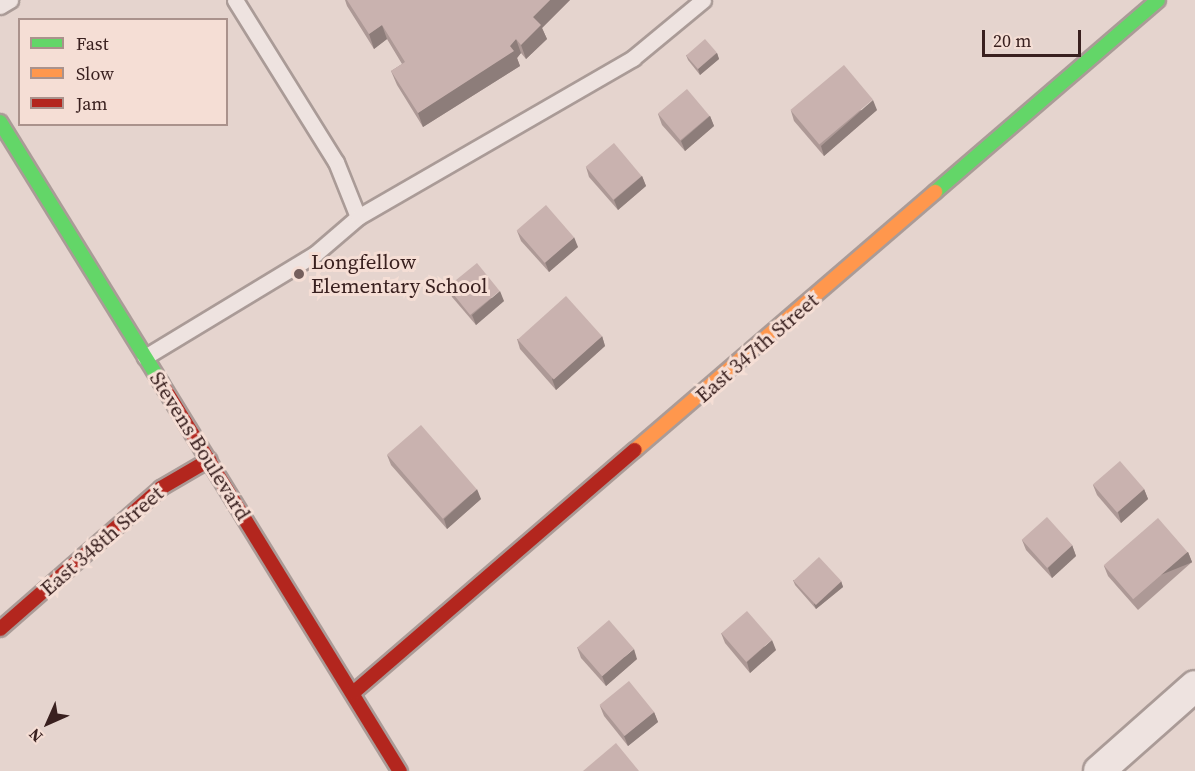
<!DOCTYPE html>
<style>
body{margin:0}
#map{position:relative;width:1195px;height:771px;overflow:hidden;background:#e5d4ce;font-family:"Source Serif 4",serif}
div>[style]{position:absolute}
.roads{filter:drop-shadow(2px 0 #aa9b97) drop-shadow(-2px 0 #aa9b97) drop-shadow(0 2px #aa9b97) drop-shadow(0 -2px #aa9b97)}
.lane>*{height:15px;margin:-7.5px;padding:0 7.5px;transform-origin:7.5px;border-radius:7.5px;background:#eee3e0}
.street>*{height:30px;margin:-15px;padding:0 15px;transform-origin:15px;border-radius:15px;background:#eee3e0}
.fast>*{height:14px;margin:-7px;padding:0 7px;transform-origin:7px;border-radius:7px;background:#63d668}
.slow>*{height:14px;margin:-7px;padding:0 7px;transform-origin:7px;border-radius:7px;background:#ff974d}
.jam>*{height:14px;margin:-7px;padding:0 7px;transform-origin:7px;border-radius:7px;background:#b3261e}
.wall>*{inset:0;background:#ad9996}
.shaded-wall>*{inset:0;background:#8d7d7a;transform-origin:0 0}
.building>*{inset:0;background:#c9b2af;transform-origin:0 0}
.dots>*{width:16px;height:16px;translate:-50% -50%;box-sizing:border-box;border:3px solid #f5ded5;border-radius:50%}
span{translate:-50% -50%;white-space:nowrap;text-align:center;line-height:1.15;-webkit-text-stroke:6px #f5ded5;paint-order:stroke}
.poi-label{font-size:21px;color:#39201f}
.left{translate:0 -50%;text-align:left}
.street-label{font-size:21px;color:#39201f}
.legend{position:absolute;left:18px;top:18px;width:210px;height:108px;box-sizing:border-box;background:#f5ded5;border:2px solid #aa928c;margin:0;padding:8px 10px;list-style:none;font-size:18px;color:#39201f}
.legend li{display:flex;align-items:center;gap:12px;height:30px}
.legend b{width:30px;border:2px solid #aa928c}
.north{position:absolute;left:18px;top:693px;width:60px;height:60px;-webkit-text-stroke:4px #f5ded5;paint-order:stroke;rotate:225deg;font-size:16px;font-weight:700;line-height:24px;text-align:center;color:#39201f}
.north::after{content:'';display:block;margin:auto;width:21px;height:27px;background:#39201f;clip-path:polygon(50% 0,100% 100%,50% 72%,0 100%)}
.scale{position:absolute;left:982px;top:30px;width:99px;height:27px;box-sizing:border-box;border:3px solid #39201f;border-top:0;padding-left:8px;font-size:18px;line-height:21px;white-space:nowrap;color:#39201f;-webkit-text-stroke:4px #f5ded5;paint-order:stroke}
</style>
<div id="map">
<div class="roads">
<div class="lane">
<i style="left:235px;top:0;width:191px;rotate:58.1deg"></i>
<i style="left:336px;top:162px;width:59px;rotate:68.2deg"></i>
<i style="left:0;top:6px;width:12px;rotate:-31deg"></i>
<i style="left:145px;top:357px;width:199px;rotate:-31.2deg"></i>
<i style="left:315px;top:254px;width:57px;rotate:-40.7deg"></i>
<i style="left:358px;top:217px;width:318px;rotate:-30deg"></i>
<i style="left:633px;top:58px;width:91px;rotate:-39.6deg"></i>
</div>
<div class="street">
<i style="left:1099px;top:771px;width:128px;rotate:-41.5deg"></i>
</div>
<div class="fast">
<i style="left:0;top:122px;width:307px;rotate:58.3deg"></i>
<i style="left:935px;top:192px;width:294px;rotate:-40.7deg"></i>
</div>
<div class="slow">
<i style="left:635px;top:450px;width:396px;rotate:-40.7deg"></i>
</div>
<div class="jam">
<i style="left:161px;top:383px;width:456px;rotate:58.4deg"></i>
<i style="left:0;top:629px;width:214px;rotate:-41.2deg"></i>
<i style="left:161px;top:488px;width:56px;rotate:-30.3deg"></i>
<i style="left:353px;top:693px;width:372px;rotate:-40.8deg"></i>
</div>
</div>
<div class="wall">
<i style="clip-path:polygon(345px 0,570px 0,542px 28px,547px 39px,526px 59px,521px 53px,517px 58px,520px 66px,423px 127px,397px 85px,391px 71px,402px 64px,387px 39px,374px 49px,347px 6px)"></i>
<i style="clip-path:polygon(717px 53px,719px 59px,700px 75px,688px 60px,686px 55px)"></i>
<i style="clip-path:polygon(877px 110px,824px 156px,794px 121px,791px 111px)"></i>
<i style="clip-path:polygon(658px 114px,710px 116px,714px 126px,685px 151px,662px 125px)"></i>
<i style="clip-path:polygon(586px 167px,642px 176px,646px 186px,618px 210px,589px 177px)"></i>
<i style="clip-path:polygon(517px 231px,578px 247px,549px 272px,521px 241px)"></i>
<i style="clip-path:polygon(448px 287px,504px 301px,476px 325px,452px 297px)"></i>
<i style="clip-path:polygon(602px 336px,605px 346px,556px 390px,520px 349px,517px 339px)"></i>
<i style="clip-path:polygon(387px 455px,481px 499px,447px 529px,391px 465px)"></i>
<i style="clip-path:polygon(1093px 485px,1144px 489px,1148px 499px,1121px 523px,1097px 495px)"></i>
<i style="clip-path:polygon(1022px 540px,1072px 545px,1076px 556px,1052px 578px,1026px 550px)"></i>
<i style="clip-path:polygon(1188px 552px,1192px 562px,1138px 610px,1108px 576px,1104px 566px)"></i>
<i style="clip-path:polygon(793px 580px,841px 581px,843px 587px,816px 609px,795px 585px)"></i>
<i style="clip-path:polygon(721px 633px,776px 650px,750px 673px,725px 643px)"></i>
<i style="clip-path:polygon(577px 647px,637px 659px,606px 686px,581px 658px)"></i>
<i style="clip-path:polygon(600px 706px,654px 712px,658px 722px,628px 746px,604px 716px)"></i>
</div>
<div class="shaded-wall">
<i style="clip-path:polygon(550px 0,570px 0,542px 28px,547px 39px,526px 59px,521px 45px,533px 17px)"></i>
<i style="clip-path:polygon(382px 25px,387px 39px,374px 49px,369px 34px)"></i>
<i style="clip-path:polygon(516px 39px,521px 53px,517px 58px,520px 66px,423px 127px,418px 113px,510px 46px)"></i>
<i style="clip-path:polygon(717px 53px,719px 59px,700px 75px,698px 69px)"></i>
<i style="clip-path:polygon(873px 100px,877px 110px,824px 156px,821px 146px)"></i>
<i style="clip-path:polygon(710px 116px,714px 126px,685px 151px,681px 141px)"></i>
<i style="clip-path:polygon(642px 176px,646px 186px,618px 210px,614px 200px)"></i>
<i style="clip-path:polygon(574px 237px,578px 247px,549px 272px,545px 262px)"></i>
<i style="clip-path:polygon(500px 291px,504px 301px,476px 325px,472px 315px)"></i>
<i style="clip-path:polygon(602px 336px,605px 346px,556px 390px,552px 379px)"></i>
<i style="clip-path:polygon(477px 489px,481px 499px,447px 529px,444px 519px)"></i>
<i style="clip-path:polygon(1144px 489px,1148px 499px,1121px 523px,1118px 512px)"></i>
<i style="clip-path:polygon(1072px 545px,1076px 556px,1052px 578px,1048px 568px)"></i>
<i style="left:1188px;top:552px;width:11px;height:72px;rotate:68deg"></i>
<i style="clip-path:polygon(841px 581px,843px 587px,816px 609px,814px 604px)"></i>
<i style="clip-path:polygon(772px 640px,776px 650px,750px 673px,747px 662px)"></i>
<i style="clip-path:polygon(634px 649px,637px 659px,606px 686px,602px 676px)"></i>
<i style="clip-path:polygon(654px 712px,658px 722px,628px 746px,624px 736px)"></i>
</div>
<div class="building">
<i style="clip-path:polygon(347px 0,550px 0,533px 17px,541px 25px,521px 45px,516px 39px,510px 46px,514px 51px,418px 113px,391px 71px,405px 62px,382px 25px,369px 34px)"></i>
<i style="left:705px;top:39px;width:18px;height:25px;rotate:49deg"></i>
<i style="left:844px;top:65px;width:45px;height:70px;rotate:50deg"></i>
<i style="left:687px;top:89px;width:35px;height:38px;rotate:50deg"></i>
<i style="left:614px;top:143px;width:43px;height:37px;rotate:50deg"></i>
<i style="left:546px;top:205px;width:43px;height:39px;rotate:49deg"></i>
<i style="left:477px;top:263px;width:36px;height:38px;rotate:51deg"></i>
<i style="left:566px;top:296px;width:54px;height:65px;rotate:48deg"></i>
<i style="left:421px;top:425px;width:85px;height:45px;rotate:49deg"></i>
<i style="left:1120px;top:461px;width:37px;height:36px;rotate:49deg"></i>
<i style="left:1047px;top:517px;width:38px;height:34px;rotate:48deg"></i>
<i style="left:1158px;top:518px;width:45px;height:72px;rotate:49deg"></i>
<i style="left:819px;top:557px;width:33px;height:35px;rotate:47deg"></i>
<i style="left:747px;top:611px;width:38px;height:34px;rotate:49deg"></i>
<i style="left:609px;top:620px;width:38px;height:42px;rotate:49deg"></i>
<i style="left:629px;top:681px;width:40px;height:38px;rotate:51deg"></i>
<i style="clip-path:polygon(616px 743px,639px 771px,583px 771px)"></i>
</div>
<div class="dots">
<i style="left:299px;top:274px;background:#755f5c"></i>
</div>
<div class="poi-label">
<span class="left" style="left:311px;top:274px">Longfellow<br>Elementary School</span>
</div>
<div class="street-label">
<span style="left:757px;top:348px;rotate:-41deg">East 347th Street</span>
<span style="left:200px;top:446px;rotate:58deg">Stevens Boulevard</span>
<span style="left:102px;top:541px;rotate:-41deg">East 348th Street</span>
</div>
<ul class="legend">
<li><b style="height:8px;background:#63d668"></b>Fast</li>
<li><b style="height:8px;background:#ff974d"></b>Slow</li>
<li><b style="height:8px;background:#b3261e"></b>Jam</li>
</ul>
<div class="north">N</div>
<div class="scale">20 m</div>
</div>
